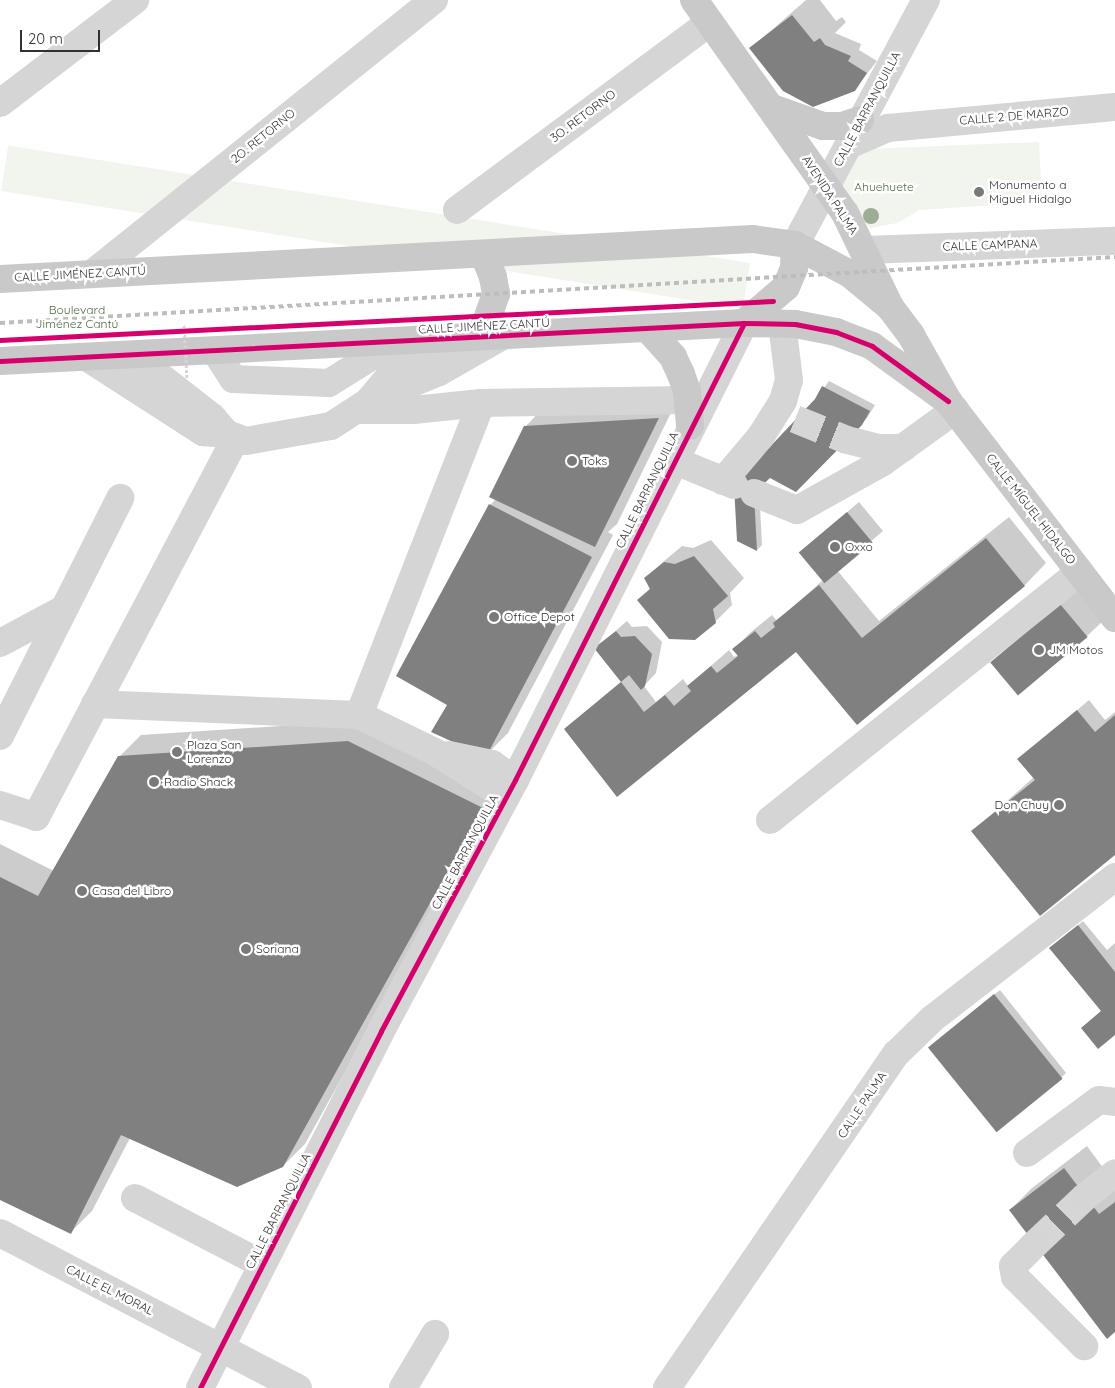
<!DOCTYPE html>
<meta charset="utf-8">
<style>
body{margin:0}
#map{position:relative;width:1115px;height:1388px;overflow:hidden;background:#fff;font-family:Quicksand,sans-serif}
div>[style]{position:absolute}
.green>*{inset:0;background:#f1f5ee;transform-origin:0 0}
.shadow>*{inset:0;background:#0003}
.building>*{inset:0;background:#808080;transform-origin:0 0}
.minor-tunnel>*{height:28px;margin-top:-14px;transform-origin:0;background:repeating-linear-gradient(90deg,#d6d6d6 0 28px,transparent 0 42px)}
.minor>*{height:28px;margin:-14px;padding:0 14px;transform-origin:14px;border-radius:14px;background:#d5d5d5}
.major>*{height:28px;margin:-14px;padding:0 14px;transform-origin:14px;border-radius:14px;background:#c9c9c9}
.rail>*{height:4px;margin-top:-2px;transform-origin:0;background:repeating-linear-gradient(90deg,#bdbdbd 0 5px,transparent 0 9px)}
.path-bridge>*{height:3px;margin-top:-1.5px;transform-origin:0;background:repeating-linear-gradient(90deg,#d5d5d5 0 2.5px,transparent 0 5px)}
.cycleway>*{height:5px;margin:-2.5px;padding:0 2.5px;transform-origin:2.5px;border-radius:2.5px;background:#d6006c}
.trees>*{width:16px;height:16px;margin:-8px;border-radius:50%;background:#9eae96}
.dots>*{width:14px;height:14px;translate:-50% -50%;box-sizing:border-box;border:2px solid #fff;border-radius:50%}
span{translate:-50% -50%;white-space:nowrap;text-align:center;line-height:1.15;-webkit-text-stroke:5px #fff;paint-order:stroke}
.street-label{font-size:12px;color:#313131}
.poi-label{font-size:12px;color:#313131}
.left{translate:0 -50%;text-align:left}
.right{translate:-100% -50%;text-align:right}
.park-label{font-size:12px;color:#4e6b40}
.scale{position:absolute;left:20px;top:30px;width:80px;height:22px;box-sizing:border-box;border:2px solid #313131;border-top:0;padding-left:6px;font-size:15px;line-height:18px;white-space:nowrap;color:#313131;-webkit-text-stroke:4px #fff;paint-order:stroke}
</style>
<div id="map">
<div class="green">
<i style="clip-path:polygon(1039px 142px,1042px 202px,920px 210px,897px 223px,871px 228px,848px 209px,842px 185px,849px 163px,865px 149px)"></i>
<i style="left:750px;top:263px;width:46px;height:751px;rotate:99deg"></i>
</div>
<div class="shadow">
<i style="clip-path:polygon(806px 0,820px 0,836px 21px,842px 17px,846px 22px,835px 33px,861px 44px,859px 50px,877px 61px,854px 90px,751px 48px)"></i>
<i style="clip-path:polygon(829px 381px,875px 405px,867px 418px,795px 491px,770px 476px,759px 487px,762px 545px,757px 550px,735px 486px,816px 399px)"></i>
<i style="clip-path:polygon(679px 396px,617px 524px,608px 532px,613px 535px,508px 733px,486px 755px,449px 705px,490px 505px,496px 499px,525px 427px,547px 404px)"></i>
<i style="clip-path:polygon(859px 502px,883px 531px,837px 570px,879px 621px,1009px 517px,1046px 563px,1025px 585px,858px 723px,796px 650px,618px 795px,565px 729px,622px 681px,596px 648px,627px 621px,632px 627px,647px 626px,662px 642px,656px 673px,644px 686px,656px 702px,683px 679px,688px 686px,729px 650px,734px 657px,738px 655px,734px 649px,751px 632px,772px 615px,777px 621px,823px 580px,800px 552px)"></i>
<i style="clip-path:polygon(711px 540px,744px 578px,730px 593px,732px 605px,715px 622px,638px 600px,651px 588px,646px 578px,663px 562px,682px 546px,693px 548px)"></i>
<i style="clip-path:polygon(1077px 588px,1104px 620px,1087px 636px,991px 662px)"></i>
<i style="clip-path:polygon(1089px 700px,1105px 720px,1115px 712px,1115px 854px,973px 831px,1034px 777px,1019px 759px)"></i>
<i style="clip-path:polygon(371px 720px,504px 786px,305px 1144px,283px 1166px,130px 1138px,92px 1211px,70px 1233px,0 1199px,0 844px,54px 871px,119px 757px,141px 735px)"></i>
<i style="clip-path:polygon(1083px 921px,1107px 950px,1115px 943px,1115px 1033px,1083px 1028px,1102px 1010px,1056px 943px)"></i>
<i style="clip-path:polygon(1000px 990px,1066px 1073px,1061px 1078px,935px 1042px)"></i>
<i style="clip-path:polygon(1087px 1146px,1115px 1184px,1115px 1331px,1010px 1210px,1032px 1188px)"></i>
</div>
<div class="building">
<i style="clip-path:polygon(792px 15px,814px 42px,820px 38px,825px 45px,851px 56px,848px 61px,867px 73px,855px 91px,813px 107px,783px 91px,749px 48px)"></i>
<i style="clip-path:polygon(822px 386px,870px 411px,862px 425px,796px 492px,770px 478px,754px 493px,757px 551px,737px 541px,734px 485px,815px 399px)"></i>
<i style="clip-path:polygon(659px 418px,595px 547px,489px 497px,524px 426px)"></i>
<i style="clip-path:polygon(489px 504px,592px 557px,486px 757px,431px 732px,447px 705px,396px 676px)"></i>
<i style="left:847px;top:512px;width:40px;height:63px;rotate:50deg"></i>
<i style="clip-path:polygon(986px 538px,1025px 586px,857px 725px,796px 652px,617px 797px,564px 729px,621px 682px,594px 648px,616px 631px,621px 637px,635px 636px,652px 654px,645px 686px,641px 690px,629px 675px,621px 682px,644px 712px,665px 695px,674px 706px,691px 691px,687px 686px,711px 666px,717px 673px,738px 656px,732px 649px,755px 631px,761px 638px,775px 627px,773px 623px,819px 585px,862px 638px)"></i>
<i style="clip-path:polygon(694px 556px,728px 596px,713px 609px,716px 623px,695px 640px,669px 639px,637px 600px,650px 589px,644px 578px,664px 562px,675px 564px)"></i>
<i style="left:1060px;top:604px;width:43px;height:91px;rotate:50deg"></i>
<i style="clip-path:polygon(1077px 710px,1095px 732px,1115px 715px,1115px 855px,1040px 916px,971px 831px,1035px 780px,1017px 759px)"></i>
<i style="clip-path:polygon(348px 741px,483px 808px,283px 1167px,237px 1187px,121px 1135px,71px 1234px,0 1200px,0 877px,38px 896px,118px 756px)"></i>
<i style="clip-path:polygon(1078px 925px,1115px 972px,1115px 1035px,1098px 1049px,1081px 1028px,1101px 1011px,1049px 948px)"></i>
<i style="left:994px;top:994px;width:109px;height:85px;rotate:51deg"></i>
<i style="clip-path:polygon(1064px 1168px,1099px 1214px,1115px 1202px,1115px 1332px,1107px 1339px,1009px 1210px)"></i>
</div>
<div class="minor-tunnel">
<i style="left:795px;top:419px;width:56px;rotate:22deg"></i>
<i style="left:1035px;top:1244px;width:70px;rotate:-43.3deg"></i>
</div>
<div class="minor">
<i style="left:0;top:103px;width:170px;rotate:-37.3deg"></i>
<i style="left:849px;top:145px;width:43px;rotate:-23.6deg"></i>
<i style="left:888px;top:128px;width:228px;rotate:-5.3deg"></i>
<i style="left:457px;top:210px;width:315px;rotate:-36.6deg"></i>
<i style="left:795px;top:245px;width:278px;rotate:-61.9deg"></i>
<i style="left:865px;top:250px;width:250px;rotate:-2.1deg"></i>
<i style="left:93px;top:273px;width:437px;rotate:-38.7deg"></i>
<i style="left:215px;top:351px;width:33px;rotate:57deg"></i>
<i style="left:233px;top:379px;width:96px;rotate:2.4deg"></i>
<i style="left:329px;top:383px;width:79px;rotate:-32.1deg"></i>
<i style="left:134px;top:356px;width:99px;rotate:38deg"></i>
<i style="left:212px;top:417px;width:23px;rotate:49deg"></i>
<i style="left:227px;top:434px;width:20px;rotate:20deg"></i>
<i style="left:246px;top:441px;width:86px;rotate:-10deg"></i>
<i style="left:331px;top:426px;width:44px;rotate:-33deg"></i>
<i style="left:368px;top:402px;width:47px;rotate:-50.2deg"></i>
<i style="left:398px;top:366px;width:56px;rotate:-30.3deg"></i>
<i style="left:88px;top:358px;width:137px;rotate:32.8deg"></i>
<i style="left:203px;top:432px;width:23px;rotate:5deg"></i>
<i style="left:374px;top:399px;width:70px;rotate:-22.6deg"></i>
<i style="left:439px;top:372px;width:75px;rotate:-29.6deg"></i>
<i style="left:481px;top:403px;width:208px;rotate:-0.8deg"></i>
<i style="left:847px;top:440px;width:34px;rotate:14deg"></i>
<i style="left:880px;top:448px;width:23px"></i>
<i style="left:673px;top:460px;width:66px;rotate:22.3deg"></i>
<i style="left:723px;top:481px;width:59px;rotate:-49.8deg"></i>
<i style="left:761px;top:436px;width:41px;rotate:-57.8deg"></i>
<i style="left:783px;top:401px;width:22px;rotate:-74deg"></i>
<i style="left:789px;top:380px;width:56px;rotate:-97.1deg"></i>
<i style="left:754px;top:493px;width:46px;rotate:21.6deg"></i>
<i style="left:797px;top:510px;width:98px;rotate:-29.2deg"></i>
<i style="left:883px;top:462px;width:89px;rotate:-35.8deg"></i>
<i style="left:0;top:643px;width:72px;rotate:-28deg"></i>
<i style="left:95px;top:704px;width:264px;rotate:2.4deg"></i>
<i style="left:359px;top:715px;width:335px;rotate:-68.6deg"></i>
<i style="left:481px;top:403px;width:68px;rotate:174.1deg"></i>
<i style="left:413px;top:410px;width:56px;rotate:180deg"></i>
<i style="left:359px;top:715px;width:85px;rotate:26deg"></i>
<i style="left:435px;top:752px;width:83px;rotate:32.2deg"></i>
<i style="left:0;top:736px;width:267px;rotate:-63.2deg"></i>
<i style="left:449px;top:755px;width:44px;rotate:11.8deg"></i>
<i style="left:492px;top:764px;width:28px;rotate:35deg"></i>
<i style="left:0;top:805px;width:38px;rotate:18deg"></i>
<i style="left:36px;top:817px;width:426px;rotate:-62.2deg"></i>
<i style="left:770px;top:820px;width:397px;rotate:-38.7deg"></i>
<i style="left:1027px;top:1153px;width:89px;rotate:-36.4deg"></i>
<i style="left:1099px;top:1100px;width:16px;rotate:7deg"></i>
<i style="left:1086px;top:1196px;width:37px;rotate:-38deg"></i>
<i style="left:135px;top:1198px;width:143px;rotate:27.5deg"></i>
<i style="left:0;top:1233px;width:336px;rotate:27.5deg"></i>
<i style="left:1035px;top:1244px;width:31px;rotate:135deg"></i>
<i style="left:1013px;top:1266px;width:11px;rotate:80deg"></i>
<i style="left:1015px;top:1277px;width:98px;rotate:45deg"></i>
<i style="left:200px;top:1388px;width:400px;rotate:-63.1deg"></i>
<i style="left:381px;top:1031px;width:285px;rotate:-61.9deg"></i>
<i style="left:515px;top:780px;width:511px;rotate:-63.38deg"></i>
<i style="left:403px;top:1388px;width:63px;rotate:-59.3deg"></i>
<i style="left:667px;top:1388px;width:405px;rotate:-55.6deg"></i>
<i style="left:896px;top:1054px;width:50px;rotate:-44.2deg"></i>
<i style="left:932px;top:1019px;width:232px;rotate:-37.8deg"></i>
</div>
<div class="major">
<i style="left:694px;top:0;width:261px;rotate:54.7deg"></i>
<i style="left:845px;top:213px;width:104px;rotate:64.4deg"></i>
<i style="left:890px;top:307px;width:35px;rotate:53deg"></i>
<i style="left:911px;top:335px;width:76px;rotate:60.7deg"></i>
<i style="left:948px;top:401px;width:274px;rotate:52.4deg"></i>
<i style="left:772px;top:108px;width:54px;rotate:19.4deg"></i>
<i style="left:823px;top:126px;width:19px"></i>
<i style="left:842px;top:126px;width:19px;rotate:-18deg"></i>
<i style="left:0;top:279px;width:754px;rotate:-3.04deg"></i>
<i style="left:753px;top:239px;width:42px;rotate:8.1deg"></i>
<i style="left:795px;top:245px;width:62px;rotate:27.8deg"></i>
<i style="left:850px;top:274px;width:52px;rotate:39.5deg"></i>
<i style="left:744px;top:323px;width:55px;rotate:-40.6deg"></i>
<i style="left:786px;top:287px;width:21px;rotate:-67deg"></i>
<i style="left:794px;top:268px;width:23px;rotate:-88deg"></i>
<i style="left:647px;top:328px;width:39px;rotate:48deg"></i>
<i style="left:673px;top:357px;width:19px;rotate:65deg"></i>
<i style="left:681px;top:374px;width:18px;rotate:71deg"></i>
<i style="left:687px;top:391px;width:35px;rotate:85deg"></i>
<i style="left:481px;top:336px;width:45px;rotate:-70.3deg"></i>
<i style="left:496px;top:294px;width:17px;rotate:-100deg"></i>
<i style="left:493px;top:277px;width:24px;rotate:-112deg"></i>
<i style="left:0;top:361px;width:745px;rotate:-2.92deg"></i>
<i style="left:744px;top:323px;width:51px;rotate:1.1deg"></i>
<i style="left:795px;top:324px;width:42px;rotate:11deg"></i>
<i style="left:836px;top:332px;width:39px;rotate:21deg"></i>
<i style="left:872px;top:346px;width:94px;rotate:35.9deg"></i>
</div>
<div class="rail">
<i style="left:0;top:323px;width:1117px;rotate:-3.39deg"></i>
</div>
<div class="path-bridge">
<i style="left:184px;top:325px;width:55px;rotate:86.9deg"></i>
</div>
<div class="cycleway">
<i style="left:0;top:340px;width:774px;rotate:-2.89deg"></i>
<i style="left:0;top:361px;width:745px;rotate:-2.92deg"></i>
<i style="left:744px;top:323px;width:51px;rotate:1.1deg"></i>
<i style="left:795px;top:324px;width:42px;rotate:11deg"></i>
<i style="left:836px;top:332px;width:39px;rotate:21deg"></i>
<i style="left:872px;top:346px;width:94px;rotate:35.9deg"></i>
<i style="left:200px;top:1388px;width:400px;rotate:-63.1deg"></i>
<i style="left:381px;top:1031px;width:285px;rotate:-61.9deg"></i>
<i style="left:515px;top:780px;width:511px;rotate:-63.38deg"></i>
</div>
<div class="trees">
<i style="left:871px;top:216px"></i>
</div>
<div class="dots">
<i style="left:979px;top:192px;background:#797979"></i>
<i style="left:572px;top:461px;background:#797979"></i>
<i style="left:835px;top:547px;background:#797979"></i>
<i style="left:494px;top:617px;background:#797979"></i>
<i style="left:1039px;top:650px;background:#797979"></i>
<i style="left:177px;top:752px;background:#797979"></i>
<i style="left:154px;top:782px;background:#797979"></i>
<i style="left:1059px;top:805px;background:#797979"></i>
<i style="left:82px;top:891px;background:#797979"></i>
<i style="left:246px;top:949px;background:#797979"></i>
</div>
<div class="street-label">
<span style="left:867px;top:109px;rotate:-62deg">CALLE BARRANQUILLA</span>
<span style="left:583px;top:116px;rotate:-37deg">3O. RETORNO</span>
<span style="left:1014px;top:116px;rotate:-5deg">CALLE 2 DE MARZO</span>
<span style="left:263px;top:136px;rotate:-39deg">2O. RETORNO</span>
<span style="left:830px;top:195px;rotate:57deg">AVENIDA PALMA</span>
<span style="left:990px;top:245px;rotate:-2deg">CALLE CAMPANA</span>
<span style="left:80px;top:274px;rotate:-3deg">CALLE JIMÉNEZ CANTÚ</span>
<span style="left:484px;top:326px;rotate:-3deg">CALLE JIMÉNEZ CANTÚ</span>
<span style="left:647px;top:490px;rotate:-64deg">CALLE BARRANQUILLA</span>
<span style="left:1031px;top:509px;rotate:52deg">CALLE MÍGUEL HIDALGO</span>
<span style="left:465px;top:852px;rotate:-62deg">CALLE BARRANQUILLA</span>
<span style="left:862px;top:1105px;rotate:-56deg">CALLE PALMA</span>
<span style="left:278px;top:1211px;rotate:-63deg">CALLE BARRANQUILLA</span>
<span style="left:110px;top:1290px;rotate:27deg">CALLE EL MORAL</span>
</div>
<div class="poi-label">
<span class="left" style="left:989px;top:192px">Monumento a<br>Miguel Hidalgo</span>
<span class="left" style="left:582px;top:461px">Toks</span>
<span class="left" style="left:845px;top:547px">Oxxo</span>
<span class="left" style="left:504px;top:617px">Office Depot</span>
<span class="left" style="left:1049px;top:650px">JM Motos</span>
<span class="left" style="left:187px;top:752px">Plaza San<br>Lorenzo</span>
<span class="left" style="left:164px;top:782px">Radio Shack</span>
<span class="right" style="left:1049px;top:805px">Don Chuy</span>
<span class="left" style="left:92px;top:891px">Casa del Libro</span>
<span class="left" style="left:256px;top:949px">Soriana</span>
</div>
<div class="park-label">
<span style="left:884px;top:187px">Ahuehuete</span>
<span style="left:77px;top:317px">Boulevard<br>Jiménez Cantú</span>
</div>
<div class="scale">20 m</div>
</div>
